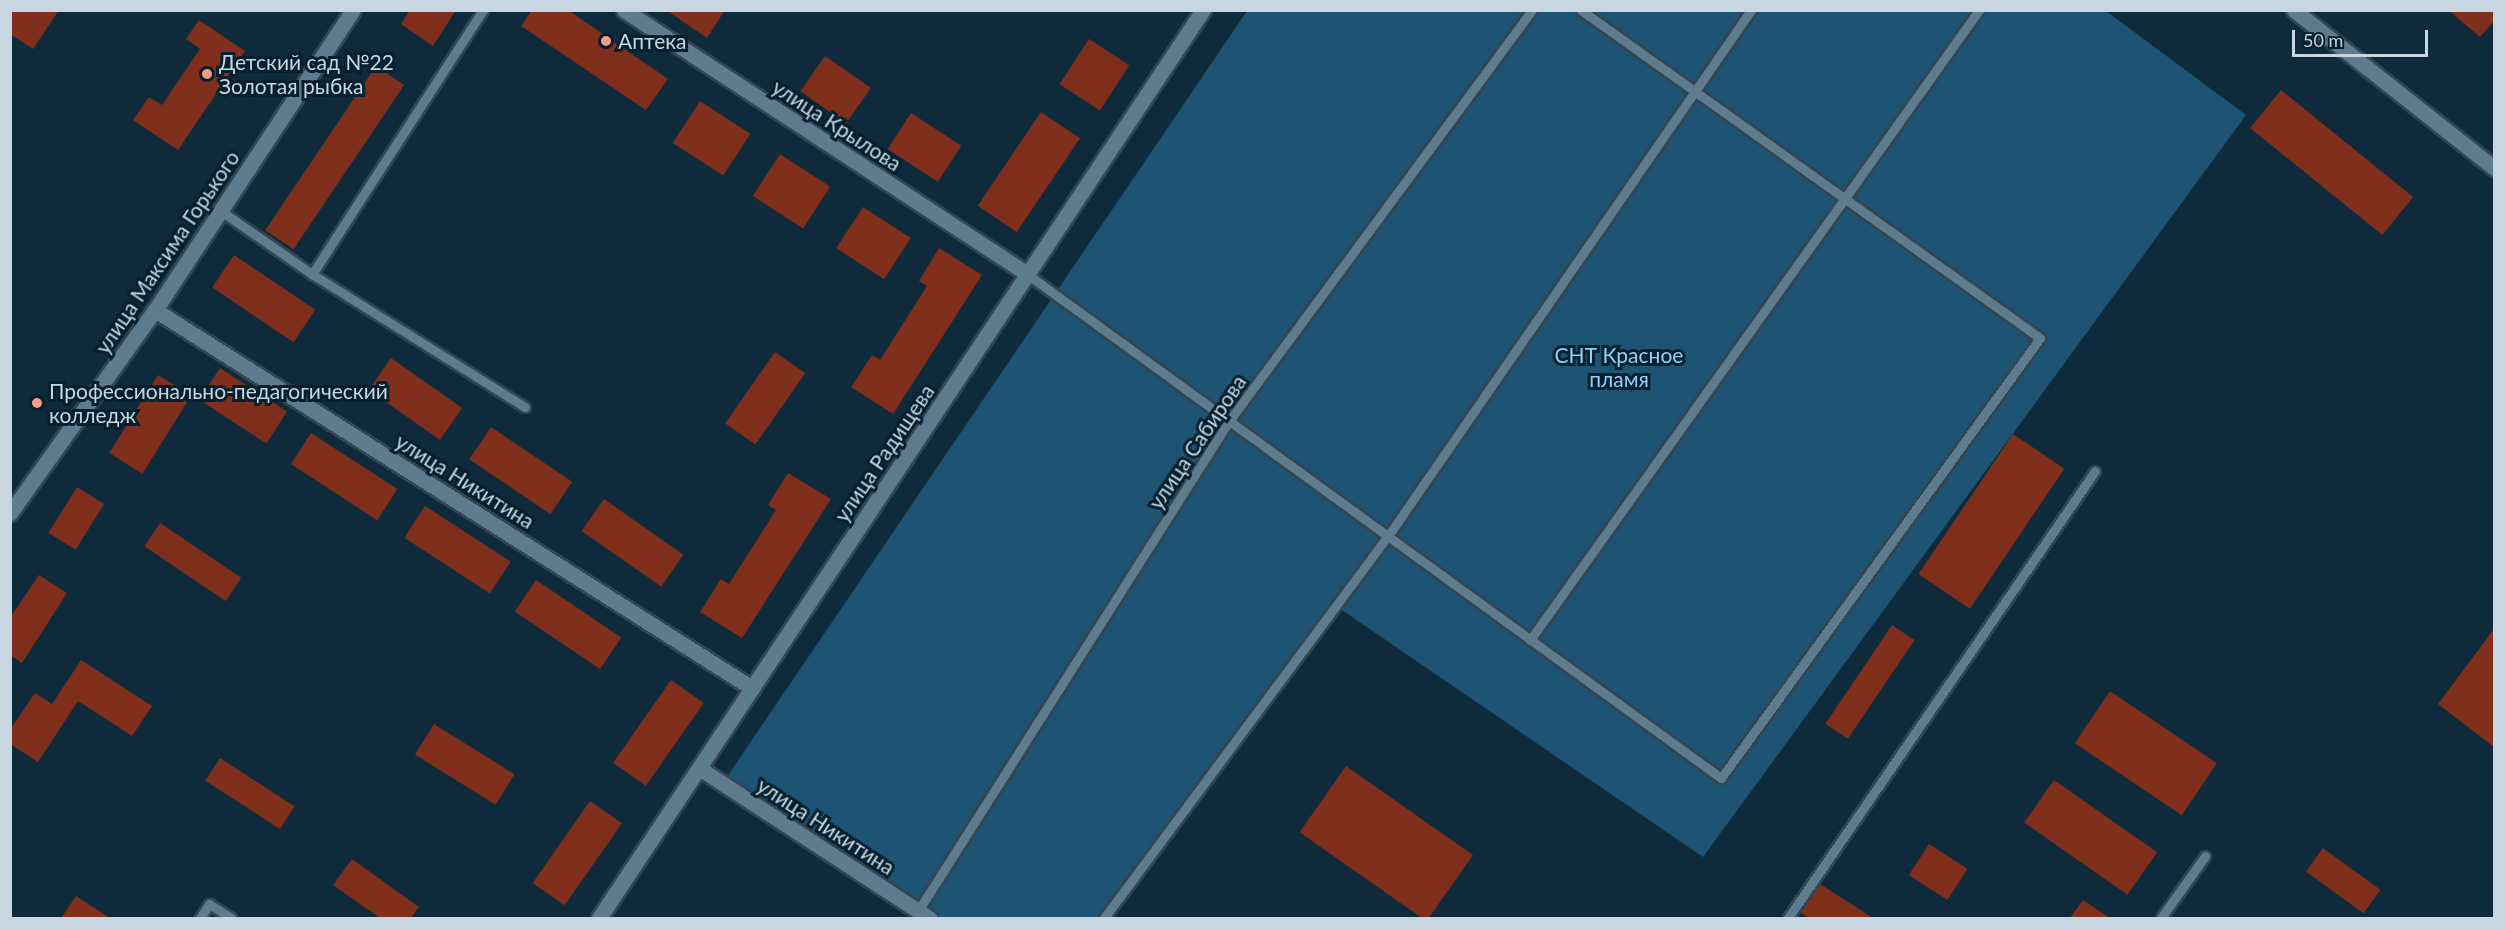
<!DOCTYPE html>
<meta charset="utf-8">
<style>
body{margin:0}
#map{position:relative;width:2505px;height:929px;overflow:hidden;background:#0f2a3a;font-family:Lato,sans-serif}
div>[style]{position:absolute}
.green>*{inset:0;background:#1d5473}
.building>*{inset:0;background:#7f2f1b;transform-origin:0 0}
.roads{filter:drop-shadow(2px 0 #344552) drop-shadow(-2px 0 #344552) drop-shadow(0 2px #344552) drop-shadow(0 -2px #344552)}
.service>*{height:9px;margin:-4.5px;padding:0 4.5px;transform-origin:4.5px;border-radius:4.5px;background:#5f7c8e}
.minor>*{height:15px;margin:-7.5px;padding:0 7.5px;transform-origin:7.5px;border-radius:7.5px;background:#5f7c8e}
.tertiary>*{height:15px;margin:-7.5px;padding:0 7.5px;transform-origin:7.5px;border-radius:7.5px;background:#5f7c8e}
.dots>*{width:16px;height:16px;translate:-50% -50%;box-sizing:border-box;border:3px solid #05202f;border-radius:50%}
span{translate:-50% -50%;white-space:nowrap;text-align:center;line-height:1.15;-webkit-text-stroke:6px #05202f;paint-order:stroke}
.poi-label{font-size:21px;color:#c7d6e0}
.left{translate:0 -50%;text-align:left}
.street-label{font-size:21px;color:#c7d6e0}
.park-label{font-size:21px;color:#8fd1fa}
.frame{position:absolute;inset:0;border:12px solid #c7d6e0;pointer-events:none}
.scale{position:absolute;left:2292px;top:30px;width:136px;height:27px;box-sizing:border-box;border:3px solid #c7d6e0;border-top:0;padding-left:8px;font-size:18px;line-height:21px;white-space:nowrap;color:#c7d6e0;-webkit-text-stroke:4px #05202f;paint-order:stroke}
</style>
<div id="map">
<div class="green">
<i style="clip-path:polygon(1247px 11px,2106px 11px,2246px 115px,1703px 857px,1333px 604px,1110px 918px,911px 918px,718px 790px)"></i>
</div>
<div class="building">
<i style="clip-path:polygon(10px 10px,59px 10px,33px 49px,10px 34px)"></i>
<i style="clip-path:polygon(410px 10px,456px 10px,433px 46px,401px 24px)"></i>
<i style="clip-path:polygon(532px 10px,568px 10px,668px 79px,646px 110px,521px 26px)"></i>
<i style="clip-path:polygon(666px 10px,725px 10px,707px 38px)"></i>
<i style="clip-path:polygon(2448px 10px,2494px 10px,2494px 21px,2480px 37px)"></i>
<i style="clip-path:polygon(199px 20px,245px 51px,178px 150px,133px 120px,149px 97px,162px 105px,200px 49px,186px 39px)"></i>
<i style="left:1089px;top:39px;width:48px;height:54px;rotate:33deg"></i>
<i style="left:825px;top:56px;width:56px;height:43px;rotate:35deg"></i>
<i style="left:376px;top:66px;width:34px;height:198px;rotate:34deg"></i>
<i style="left:2281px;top:90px;width:170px;height:49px;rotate:39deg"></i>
<i style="left:700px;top:101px;width:60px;height:50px;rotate:33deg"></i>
<i style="left:1041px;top:112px;width:47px;height:113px;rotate:34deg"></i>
<i style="left:911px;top:113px;width:60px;height:43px;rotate:33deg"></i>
<i style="left:780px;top:154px;width:60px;height:50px;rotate:33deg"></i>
<i style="left:863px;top:207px;width:57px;height:49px;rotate:33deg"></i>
<i style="clip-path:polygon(939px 248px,982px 275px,893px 414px,851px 387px,872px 355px,880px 360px,927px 286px,919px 281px)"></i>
<i style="left:234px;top:255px;width:98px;height:39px;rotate:34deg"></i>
<i style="left:775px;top:352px;width:37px;height:87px;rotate:35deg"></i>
<i style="left:391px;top:358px;width:87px;height:39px;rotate:35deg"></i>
<i style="left:220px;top:368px;width:80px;height:38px;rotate:33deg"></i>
<i style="left:158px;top:375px;width:39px;height:92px;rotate:32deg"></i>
<i style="left:491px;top:427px;width:98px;height:39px;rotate:34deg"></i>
<i style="left:311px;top:433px;width:103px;height:37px;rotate:33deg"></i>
<i style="left:2013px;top:434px;width:62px;height:169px;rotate:34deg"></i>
<i style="clip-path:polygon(788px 473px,831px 499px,742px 638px,700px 612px,721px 579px,729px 584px,776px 510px,768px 505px)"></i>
<i style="left:77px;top:487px;width:32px;height:54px;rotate:32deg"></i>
<i style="left:604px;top:499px;width:97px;height:39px;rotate:35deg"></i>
<i style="left:425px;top:506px;width:102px;height:38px;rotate:33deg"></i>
<i style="left:160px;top:523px;width:98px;height:28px;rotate:34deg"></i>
<i style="clip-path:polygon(39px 575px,67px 593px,22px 663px,10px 655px,10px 618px)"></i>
<i style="left:536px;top:580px;width:103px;height:38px;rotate:34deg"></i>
<i style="left:1892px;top:625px;width:27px;height:119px;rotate:34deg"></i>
<i style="clip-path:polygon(2494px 629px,2494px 747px,2438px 704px)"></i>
<i style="clip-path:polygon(81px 660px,152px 706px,132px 736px,78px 701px,38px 762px,10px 744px,10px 730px,35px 693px,52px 704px)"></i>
<i style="left:671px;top:680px;width:40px;height:101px;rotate:35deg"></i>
<i style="left:2110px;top:691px;width:129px;height:63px;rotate:34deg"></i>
<i style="left:434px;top:724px;width:95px;height:36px;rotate:32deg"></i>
<i style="left:220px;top:758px;width:89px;height:27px;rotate:33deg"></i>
<i style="left:1346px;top:766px;width:155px;height:81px;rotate:35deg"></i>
<i style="left:2054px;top:780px;width:126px;height:52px;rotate:35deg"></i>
<i style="left:590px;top:801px;width:39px;height:100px;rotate:35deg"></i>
<i style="left:1929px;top:844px;width:46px;height:37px;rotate:33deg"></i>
<i style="left:2323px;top:848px;width:71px;height:29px;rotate:36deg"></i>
<i style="clip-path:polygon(352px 859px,419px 907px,411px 918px,380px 918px,333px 885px)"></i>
<i style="clip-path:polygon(1820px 884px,1873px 918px,1809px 918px,1801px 913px)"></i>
<i style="clip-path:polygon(76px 896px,110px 918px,61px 918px)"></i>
<i style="clip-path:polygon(2083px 900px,2110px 918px,2070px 918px)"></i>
</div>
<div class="roads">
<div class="service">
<i style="left:483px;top:10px;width:315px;rotate:122.9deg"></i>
<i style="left:312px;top:274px;width:251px;rotate:32deg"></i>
<i style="left:221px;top:211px;width:111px;rotate:34.7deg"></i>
<i style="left:1027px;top:274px;width:858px;rotate:35.99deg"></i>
<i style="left:1721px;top:778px;width:543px;rotate:-54.06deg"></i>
<i style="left:2040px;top:338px;width:564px;rotate:-144.45deg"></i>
<i style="left:1530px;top:640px;width:774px;rotate:-54.52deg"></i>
<i style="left:918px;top:911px;width:580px;rotate:-57.6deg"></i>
<i style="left:1229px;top:421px;width:511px;rotate:-53.6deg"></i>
<i style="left:200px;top:918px;width:17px;rotate:-57deg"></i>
<i style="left:209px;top:904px;width:26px;rotate:32deg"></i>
<i style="left:1104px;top:918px;width:476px;rotate:-53.4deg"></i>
<i style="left:1388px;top:536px;width:639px;rotate:-55.39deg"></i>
<i style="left:1788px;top:918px;width:542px;rotate:-55.52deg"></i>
<i style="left:2161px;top:918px;width:76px;rotate:-54.6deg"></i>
</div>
<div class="minor">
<i style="left:624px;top:10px;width:482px;rotate:33.2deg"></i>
<i style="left:155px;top:310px;width:707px;rotate:32.34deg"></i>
<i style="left:10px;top:513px;width:249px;rotate:-54.5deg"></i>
<i style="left:155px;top:310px;width:359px;rotate:-56.6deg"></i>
<i style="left:699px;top:768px;width:275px;rotate:33.1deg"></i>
</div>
<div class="tertiary">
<i style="left:2294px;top:10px;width:255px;rotate:38.3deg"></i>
<i style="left:599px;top:918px;width:1091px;rotate:-56.37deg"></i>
</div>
</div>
<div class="dots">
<i style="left:606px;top:41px;background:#f49e88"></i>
<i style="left:207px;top:74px;background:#f49e88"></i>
<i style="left:37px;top:403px;background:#f49e88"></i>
</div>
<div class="poi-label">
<span class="left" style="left:618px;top:41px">Аптека</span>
<span class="left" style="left:219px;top:74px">Детский сад №22<br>Золотая рыбка</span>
<span class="left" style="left:49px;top:403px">Профессионально-педагогический<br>колледж</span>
</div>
<div class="street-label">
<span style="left:837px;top:125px;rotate:33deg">улица Крылова</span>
<span style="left:167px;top:252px;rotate:-56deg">улица Максима Горького</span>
<span style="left:1197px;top:442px;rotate:-56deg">улица Сабирова</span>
<span style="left:884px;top:453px;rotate:-56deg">улица Радищева</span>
<span style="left:465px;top:481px;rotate:32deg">улица Никитина</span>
<span style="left:826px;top:826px;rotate:33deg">улица Никитина</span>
</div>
<div class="park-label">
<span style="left:1619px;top:367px">СНТ Красное<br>пламя</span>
</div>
<div class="frame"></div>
<div class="scale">50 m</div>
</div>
